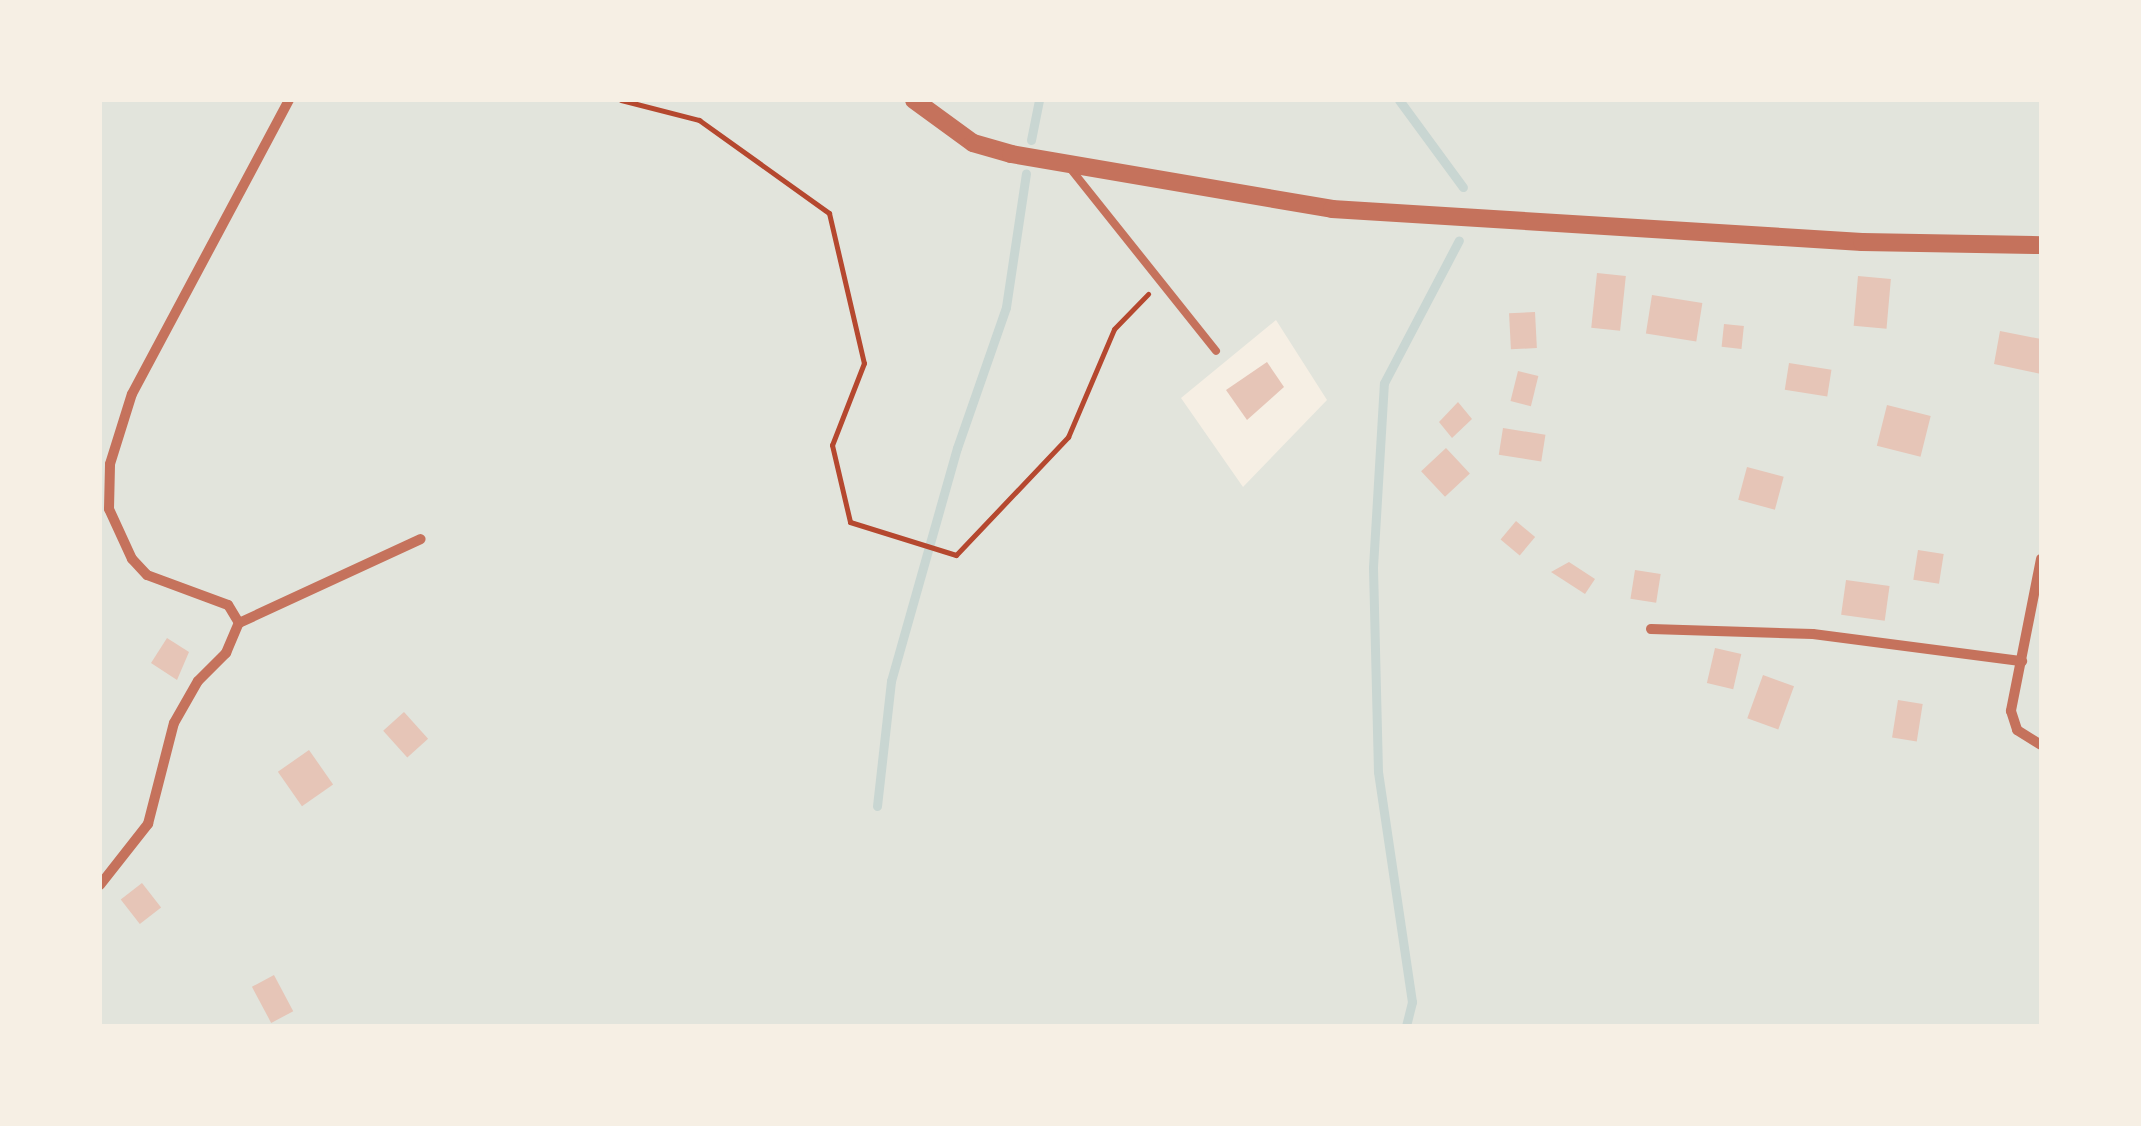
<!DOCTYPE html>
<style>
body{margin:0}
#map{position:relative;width:2141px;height:1126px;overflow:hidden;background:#f6efe4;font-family:"Source Serif 4",serif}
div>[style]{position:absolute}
.green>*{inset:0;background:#e2e4dc}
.stream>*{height:9px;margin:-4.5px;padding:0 4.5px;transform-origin:4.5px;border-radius:4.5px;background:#c9d6d2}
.building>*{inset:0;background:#e6c5b7;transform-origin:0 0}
.path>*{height:5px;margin:-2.5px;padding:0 2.5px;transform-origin:2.5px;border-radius:2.5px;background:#b5482f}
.service>*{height:8px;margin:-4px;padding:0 4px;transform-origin:4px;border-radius:4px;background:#c5725c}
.minor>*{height:10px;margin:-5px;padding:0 5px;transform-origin:5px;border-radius:5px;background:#c5725c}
.tertiary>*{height:18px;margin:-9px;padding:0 9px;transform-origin:9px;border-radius:9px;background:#c5725c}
span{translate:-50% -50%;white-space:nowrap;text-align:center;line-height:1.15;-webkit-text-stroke:10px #f6efe4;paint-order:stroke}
.frame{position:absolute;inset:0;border:102px solid #f6efe4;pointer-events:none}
</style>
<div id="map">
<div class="green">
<i style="clip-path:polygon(evenodd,100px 100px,2041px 100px,2041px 1026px,100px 1026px,100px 100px,1276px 320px,1327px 400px,1243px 487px,1181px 398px,1276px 320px)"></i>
</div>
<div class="stream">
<i style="left:1399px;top:100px;width:108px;rotate:53.7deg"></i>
<i style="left:1031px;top:140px;width:41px;rotate:-78.7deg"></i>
<i style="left:877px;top:806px;width:126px;rotate:-83.6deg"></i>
<i style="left:891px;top:681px;width:242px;rotate:-74.2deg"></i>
<i style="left:957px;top:448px;width:149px;rotate:-70.8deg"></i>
<i style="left:1006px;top:307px;width:135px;rotate:-81.5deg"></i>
<i style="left:1406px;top:1026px;width:25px;rotate:-76deg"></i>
<i style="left:1412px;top:1002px;width:232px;rotate:-98.4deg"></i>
<i style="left:1378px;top:772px;width:205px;rotate:-91.4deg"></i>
<i style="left:1373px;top:567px;width:184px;rotate:-86.6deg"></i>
<i style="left:1384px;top:383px;width:161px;rotate:-62.3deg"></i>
</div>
<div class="building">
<i style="left:1597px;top:273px;width:29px;height:55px;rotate:6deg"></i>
<i style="left:1858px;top:276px;width:33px;height:50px;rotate:5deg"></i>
<i style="left:1652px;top:295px;width:51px;height:39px;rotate:9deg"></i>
<i style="left:1535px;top:312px;width:36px;height:26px;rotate:87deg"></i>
<i style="left:1724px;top:324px;width:20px;height:23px;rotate:6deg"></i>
<i style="clip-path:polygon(2000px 331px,2041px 339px,2041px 374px,1994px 364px)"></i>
<i style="clip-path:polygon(1267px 362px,1284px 387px,1247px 420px,1226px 390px)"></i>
<i style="left:1789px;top:363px;width:43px;height:27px;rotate:9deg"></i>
<i style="left:1518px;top:371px;width:21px;height:31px;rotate:14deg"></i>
<i style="clip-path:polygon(1458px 402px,1472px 419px,1452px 438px,1439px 422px)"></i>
<i style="left:1887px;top:405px;width:45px;height:42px;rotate:14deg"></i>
<i style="left:1503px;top:428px;width:43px;height:27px;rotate:9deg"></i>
<i style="left:1446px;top:448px;width:35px;height:34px;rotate:47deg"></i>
<i style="left:1747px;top:467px;width:38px;height:34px;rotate:15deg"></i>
<i style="left:1516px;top:521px;width:25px;height:24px;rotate:40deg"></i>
<i style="left:1918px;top:550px;width:26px;height:30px;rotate:9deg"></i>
<i style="clip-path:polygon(1569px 562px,1595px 579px,1585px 594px,1551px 572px)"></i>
<i style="left:1635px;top:570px;width:26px;height:29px;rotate:9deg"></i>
<i style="left:1846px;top:580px;width:44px;height:35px;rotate:8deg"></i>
<i style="clip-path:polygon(167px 638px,189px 652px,177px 680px,151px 663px)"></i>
<i style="left:1715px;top:648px;width:27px;height:36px;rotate:13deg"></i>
<i style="left:1763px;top:675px;width:33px;height:46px;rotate:20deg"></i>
<i style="left:1898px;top:700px;width:25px;height:38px;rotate:9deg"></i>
<i style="left:404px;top:712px;width:36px;height:28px;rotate:48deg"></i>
<i style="left:309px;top:750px;width:42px;height:38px;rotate:55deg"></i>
<i style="left:142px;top:883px;width:31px;height:27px;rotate:52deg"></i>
<i style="left:274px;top:975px;width:41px;height:25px;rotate:62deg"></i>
</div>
<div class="path">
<i style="left:621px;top:100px;width:81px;rotate:14.4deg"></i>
<i style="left:699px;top:120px;width:160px;rotate:35.6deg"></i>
<i style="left:829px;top:213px;width:154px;rotate:76.9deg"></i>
<i style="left:864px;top:363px;width:88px;rotate:111.3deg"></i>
<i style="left:832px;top:445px;width:79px;rotate:76.8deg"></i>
<i style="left:850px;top:522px;width:111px;rotate:17.3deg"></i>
<i style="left:956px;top:555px;width:163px;rotate:-46.5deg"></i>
<i style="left:1068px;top:437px;width:117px;rotate:-66.9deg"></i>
<i style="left:1114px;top:329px;width:49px;rotate:-45.8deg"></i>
</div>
<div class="service">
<i style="left:1070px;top:168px;width:234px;rotate:51.4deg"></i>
</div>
<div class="minor">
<i style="left:2041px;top:559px;width:155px;rotate:101.2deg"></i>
<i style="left:2011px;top:711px;width:20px;rotate:72deg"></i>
<i style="left:2017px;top:730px;width:28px;rotate:32deg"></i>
<i style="left:239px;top:623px;width:21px;rotate:-121deg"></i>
<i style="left:228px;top:605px;width:86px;rotate:-159.7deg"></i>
<i style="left:147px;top:575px;width:22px;rotate:-133deg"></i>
<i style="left:132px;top:559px;width:55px;rotate:-114.7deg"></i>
<i style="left:109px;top:509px;width:45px;rotate:-88.7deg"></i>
<i style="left:110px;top:464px;width:73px;rotate:-72.6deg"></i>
<i style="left:132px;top:394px;width:333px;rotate:-61.9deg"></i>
<i style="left:1651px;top:629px;width:162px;rotate:1.8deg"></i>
<i style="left:1813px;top:634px;width:211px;rotate:7.4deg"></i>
<i style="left:100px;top:885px;width:78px;rotate:-51.8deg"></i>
<i style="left:148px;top:824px;width:104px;rotate:-75.6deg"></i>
<i style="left:174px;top:723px;width:48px;rotate:-60.3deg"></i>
<i style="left:198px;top:681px;width:40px;rotate:-45deg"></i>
<i style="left:226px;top:653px;width:33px;rotate:-67deg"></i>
<i style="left:239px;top:623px;width:200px;rotate:-24.8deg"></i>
</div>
<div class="tertiary">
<i style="left:914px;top:100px;width:73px;rotate:36.1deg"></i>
<i style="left:973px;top:143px;width:40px;rotate:16deg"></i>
<i style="left:1011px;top:154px;width:326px;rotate:9.7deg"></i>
<i style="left:1332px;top:209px;width:531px;rotate:3.56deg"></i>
<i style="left:1862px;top:242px;width:179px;rotate:1deg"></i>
</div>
<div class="frame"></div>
</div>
